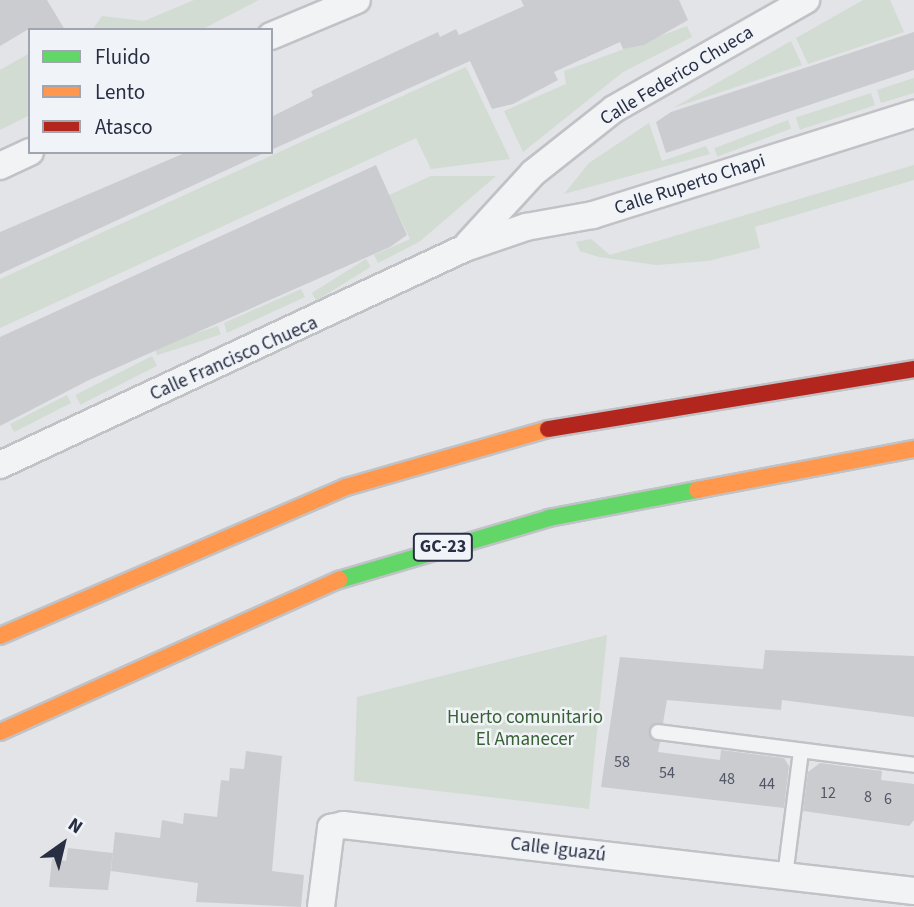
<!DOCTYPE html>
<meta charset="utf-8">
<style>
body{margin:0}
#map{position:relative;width:914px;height:907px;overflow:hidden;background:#e2e4e8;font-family:"Source Sans 3",sans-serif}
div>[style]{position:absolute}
.green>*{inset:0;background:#d2dcd3;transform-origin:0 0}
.building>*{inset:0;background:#cbccd0}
.roads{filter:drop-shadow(2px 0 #c0c2c6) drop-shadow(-2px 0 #c0c2c6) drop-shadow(0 2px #c0c2c6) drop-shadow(0 -2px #c0c2c6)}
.lane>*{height:14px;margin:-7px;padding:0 7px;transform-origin:7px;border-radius:7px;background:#f2f3f5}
.street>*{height:26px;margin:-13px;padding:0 13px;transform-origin:13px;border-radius:13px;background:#f2f3f5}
.fast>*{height:16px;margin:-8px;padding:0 8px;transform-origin:8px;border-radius:8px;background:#63d668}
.slow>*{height:16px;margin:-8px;padding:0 8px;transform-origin:8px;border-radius:8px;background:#ff974d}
.jam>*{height:16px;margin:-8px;padding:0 8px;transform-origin:8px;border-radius:8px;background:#b3261e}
span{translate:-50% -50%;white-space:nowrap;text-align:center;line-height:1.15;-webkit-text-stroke:5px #f0f3f7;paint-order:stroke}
.number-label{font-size:16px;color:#525767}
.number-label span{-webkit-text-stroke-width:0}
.shield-label span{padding:2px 5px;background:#f0f3f7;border:2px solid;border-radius:5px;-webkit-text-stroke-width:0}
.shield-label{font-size:18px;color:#282f43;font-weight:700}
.street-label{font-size:19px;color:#282f43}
.park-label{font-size:19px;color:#386034}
.legend{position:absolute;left:28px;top:28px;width:245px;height:126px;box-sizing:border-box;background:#f0f3f7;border:2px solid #a0a5af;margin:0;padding:9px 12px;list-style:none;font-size:21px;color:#282f43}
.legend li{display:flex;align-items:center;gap:14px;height:35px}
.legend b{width:35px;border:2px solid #a0a5af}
.north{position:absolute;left:28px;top:809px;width:70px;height:70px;-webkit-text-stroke:5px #f0f3f7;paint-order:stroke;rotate:34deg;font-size:19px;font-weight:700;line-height:28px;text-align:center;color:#282f43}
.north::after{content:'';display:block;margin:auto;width:24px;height:32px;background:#282f43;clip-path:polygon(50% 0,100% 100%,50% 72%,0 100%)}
</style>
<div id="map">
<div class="green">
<i style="clip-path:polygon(194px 0,259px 0,201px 30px,92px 30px,102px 16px,144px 21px)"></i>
<i style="clip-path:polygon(863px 0,890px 0,904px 32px,808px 64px,796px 38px)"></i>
<i style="clip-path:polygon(687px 26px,692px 37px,623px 72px,523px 152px,504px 111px,566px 84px,564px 71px)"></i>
<i style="clip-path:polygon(791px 41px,802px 65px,673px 108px)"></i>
<i style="clip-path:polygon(30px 53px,30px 115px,0 130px,0 70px)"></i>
<i style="clip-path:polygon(466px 67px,510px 159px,431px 169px,416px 138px,0 328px,0 279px)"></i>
<i style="clip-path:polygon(914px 78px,914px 93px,881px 103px,877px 90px)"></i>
<i style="left:871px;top:93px;width:13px;height:79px;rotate:72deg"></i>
<i style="left:788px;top:120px;width:9px;height:79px;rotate:69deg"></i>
<i style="clip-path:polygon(649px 123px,662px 161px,706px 146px,710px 154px,564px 194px,589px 163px)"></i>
<i style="clip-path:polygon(914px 165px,914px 180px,755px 227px,760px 248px,708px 261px,656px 265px,599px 257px,580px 251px,576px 242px,591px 239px,610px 255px)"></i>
<i style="clip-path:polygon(431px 176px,496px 176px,419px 242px,378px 263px,374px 255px,410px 239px,389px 195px)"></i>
<i style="left:366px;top:259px;width:9px;height:64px;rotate:58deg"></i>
<i style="clip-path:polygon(301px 289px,305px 297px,227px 333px,224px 323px)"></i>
<i style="left:218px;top:326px;width:9px;height:67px;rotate:72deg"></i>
<i style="left:152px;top:356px;width:11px;height:86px;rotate:63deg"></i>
<i style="left:67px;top:395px;width:9px;height:64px;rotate:63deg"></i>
<i style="clip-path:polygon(607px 635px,589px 809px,354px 781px,357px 697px)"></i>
</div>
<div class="building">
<i style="clip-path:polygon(0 0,47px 0,65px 30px,27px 30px,0 46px)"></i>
<i style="clip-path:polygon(521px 0,679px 0,688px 20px,644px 45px,623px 49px,620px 42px,554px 72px,558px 80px,513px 104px,492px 109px,470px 61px,271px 150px,271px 117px,313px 96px,311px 91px,438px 32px,440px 37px,456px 29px,459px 35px,524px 6px)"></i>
<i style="clip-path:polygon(914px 32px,914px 70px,666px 153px,656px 122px,671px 112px)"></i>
<i style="clip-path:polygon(187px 152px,266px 152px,0 274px,0 232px)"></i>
<i style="clip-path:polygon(376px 165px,407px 235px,390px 247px,89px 380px,0 426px,0 337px)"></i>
<i style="clip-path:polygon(765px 650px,914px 656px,914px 717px,782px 700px,781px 710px,667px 700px,663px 723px,649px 730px,660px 742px,658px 752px,720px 760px,721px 750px,784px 758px,789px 766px,784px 808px,601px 787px,620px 657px,763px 669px)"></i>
<i style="clip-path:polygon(246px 751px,282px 756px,272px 871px,304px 875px,301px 907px,196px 902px,198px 883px,111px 871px,115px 832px,160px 838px,162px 820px,183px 824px,184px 813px,217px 817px,221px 780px,229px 781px,230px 768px,244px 769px)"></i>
<i style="clip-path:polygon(820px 763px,882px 771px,881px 780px,914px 784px,914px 820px,909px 826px,803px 811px,808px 772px)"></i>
<i style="clip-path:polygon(68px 848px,113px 853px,108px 890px,49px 887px,52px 859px,66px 861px)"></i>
</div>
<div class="roads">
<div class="lane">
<i style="left:658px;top:732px;width:258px;rotate:7.3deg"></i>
<i style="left:785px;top:876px;width:126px;rotate:-82.7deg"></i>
</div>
<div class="street">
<i style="left:271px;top:36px;width:93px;rotate:-22.7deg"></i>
<i style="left:0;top:166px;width:33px;rotate:-25deg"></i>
<i style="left:468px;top:244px;width:96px;rotate:-47.5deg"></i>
<i style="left:533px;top:173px;width:103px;rotate:-38.3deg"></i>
<i style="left:614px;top:109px;width:221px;rotate:-29.6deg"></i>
<i style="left:0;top:465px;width:513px;rotate:-25.02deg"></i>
<i style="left:465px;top:248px;width:65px;rotate:-19deg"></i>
<i style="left:526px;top:227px;width:68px;rotate:-10.2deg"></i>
<i style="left:593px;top:215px;width:337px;rotate:-17.5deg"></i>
<i style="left:321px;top:907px;width:80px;rotate:-82.8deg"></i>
<i style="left:331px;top:828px;width:12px;rotate:-14deg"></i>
<i style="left:343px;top:825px;width:575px;rotate:6.59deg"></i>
</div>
<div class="fast">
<i style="left:339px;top:580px;width:219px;rotate:-16.4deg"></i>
<i style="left:549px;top:518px;width:151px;rotate:-10.7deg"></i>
</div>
<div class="slow">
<i style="left:697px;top:490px;width:221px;rotate:-10.7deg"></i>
<i style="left:0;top:636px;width:377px;rotate:-23.3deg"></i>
<i style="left:346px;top:487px;width:210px;rotate:-16deg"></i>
<i style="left:0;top:732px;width:372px;rotate:-24.2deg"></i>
</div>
<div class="jam">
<i style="left:548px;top:429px;width:371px;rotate:-9.3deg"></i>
</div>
</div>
<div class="number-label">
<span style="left:622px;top:762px">58</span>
<span style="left:667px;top:773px">54</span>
<span style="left:727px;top:779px">48</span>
<span style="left:767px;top:784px">44</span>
<span style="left:828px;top:793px">12</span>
<span style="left:868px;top:797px">8</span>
<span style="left:888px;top:799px">6</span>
</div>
<div class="shield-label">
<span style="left:443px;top:547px">GC-23</span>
</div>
<div class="street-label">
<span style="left:677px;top:76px;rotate:-31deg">Calle Federico Chueca</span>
<span style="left:690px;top:185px;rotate:-18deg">Calle Ruperto Chapi</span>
<span style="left:234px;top:359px;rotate:-24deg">Calle Francisco Chueca</span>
<span style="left:558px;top:850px;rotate:7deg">Calle Iguazú</span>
</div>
<div class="park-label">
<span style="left:525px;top:729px">Huerto comunitario<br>El Amanecer</span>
</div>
<ul class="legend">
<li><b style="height:9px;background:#63d668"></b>Fluido</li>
<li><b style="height:9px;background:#ff974d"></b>Lento</li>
<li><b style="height:9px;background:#b3261e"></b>Atasco</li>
</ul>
<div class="north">N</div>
</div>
